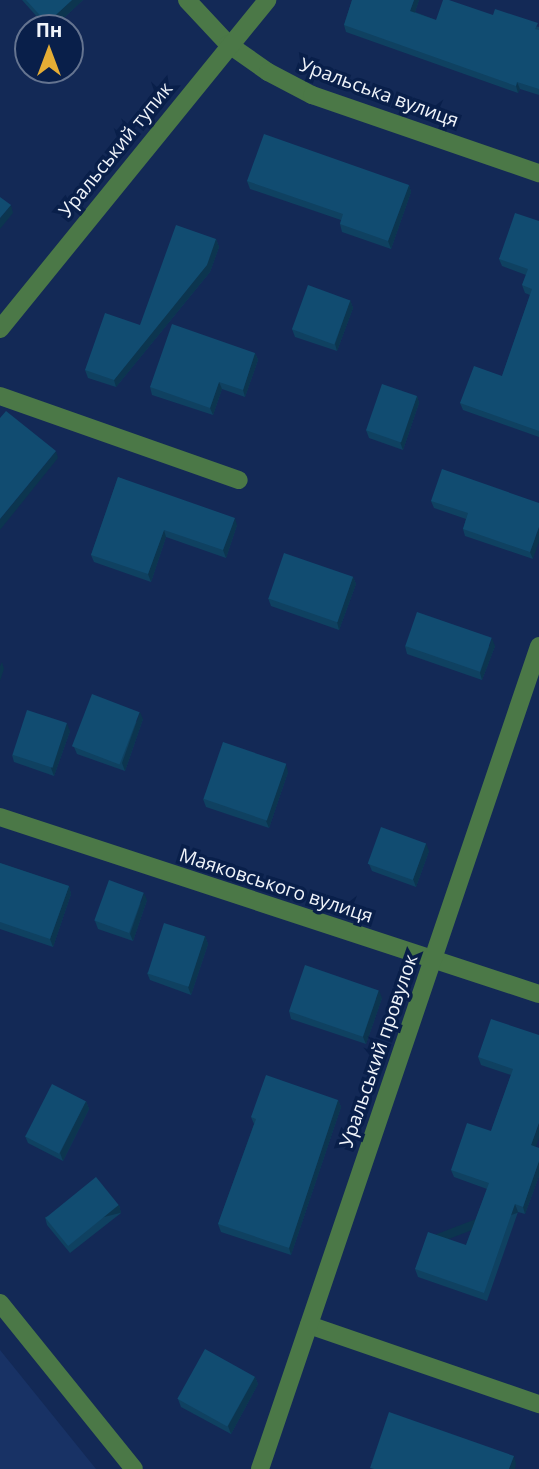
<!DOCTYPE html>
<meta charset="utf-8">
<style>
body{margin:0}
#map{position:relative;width:539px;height:1469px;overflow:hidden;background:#132956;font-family:"Open Sans",sans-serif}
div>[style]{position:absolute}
.built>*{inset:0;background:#183265}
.minor>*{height:18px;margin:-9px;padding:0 9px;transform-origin:9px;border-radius:9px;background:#4b7847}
.wall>*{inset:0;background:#0f4161}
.shaded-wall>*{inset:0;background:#0c354f;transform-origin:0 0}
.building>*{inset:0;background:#114c71;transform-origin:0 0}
span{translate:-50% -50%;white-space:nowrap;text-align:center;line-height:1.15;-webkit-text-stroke:7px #091f4a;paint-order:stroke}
.street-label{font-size:19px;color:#f0f4fa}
.north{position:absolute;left:14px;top:14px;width:70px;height:70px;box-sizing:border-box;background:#091f4a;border:2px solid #657490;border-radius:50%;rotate:0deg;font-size:19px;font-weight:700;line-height:28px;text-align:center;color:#f0f4fa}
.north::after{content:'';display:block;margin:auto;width:24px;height:32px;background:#e5ad35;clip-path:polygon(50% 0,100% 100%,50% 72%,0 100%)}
</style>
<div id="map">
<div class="built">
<i style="clip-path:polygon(0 1350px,96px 1469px,0 1469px)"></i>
</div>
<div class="minor">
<i style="left:187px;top:0;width:60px;rotate:47deg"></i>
<i style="left:228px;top:44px;width:49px;rotate:35deg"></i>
<i style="left:268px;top:72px;width:50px;rotate:27.6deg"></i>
<i style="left:312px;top:95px;width:240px;rotate:19deg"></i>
<i style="left:0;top:329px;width:424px;rotate:-50.9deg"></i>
<i style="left:0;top:396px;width:253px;rotate:19.4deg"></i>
<i style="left:0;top:817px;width:567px;rotate:18.18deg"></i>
<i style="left:0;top:1303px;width:213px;rotate:51.1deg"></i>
<i style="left:309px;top:1325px;width:243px;rotate:19deg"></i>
<i style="left:260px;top:1469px;width:869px;rotate:-71.27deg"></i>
</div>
<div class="wall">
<i style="clip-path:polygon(22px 0,83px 0,53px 28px,47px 28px)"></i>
<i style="clip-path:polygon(352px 0,419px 0,415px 12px,436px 20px,493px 15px,539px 27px,539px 95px,520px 89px,518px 93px,346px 32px,344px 25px)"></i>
<i style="clip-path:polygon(247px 181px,409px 185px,411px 192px,391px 249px,342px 232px,340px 224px,341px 220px,250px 189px)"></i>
<i style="clip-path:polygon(539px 221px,539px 437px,463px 410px,460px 403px,502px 376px,530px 295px,525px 293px,522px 285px,526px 275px,502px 266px,499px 259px)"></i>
<i style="clip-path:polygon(216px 239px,219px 247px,210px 272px,116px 387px,88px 378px,85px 370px,140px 325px)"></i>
<i style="clip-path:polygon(350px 300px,353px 308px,337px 351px,295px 337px,292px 329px)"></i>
<i style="clip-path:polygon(255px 353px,258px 360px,245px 397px,222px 389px,213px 415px,152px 395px,150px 387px)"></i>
<i style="clip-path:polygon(417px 396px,419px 403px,403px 450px,369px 438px,366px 430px)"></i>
<i style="clip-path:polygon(118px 477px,237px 525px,226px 558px,166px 537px,151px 582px,94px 562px,91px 555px)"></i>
<i style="clip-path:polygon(431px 501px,539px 503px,533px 559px,465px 536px,463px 529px,466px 519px,434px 508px)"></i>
<i style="clip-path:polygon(353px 577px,356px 584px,339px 630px,271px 606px,268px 598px)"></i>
<i style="clip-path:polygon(405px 646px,495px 646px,482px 680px,407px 654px)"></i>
<i style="clip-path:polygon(143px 719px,125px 771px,77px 754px,74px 747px)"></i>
<i style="clip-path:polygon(70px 731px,54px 776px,14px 762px,12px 755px)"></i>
<i style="clip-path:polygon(288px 772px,269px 828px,206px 807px,203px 799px)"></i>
<i style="clip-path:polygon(429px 851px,416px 887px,372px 871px,369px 864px)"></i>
<i style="clip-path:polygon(0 863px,69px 886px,71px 894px,53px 947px,0 929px)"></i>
<i style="clip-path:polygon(147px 900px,133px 941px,98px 929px,95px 921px)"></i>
<i style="clip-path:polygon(205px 936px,208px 944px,191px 995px,150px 980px,147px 973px)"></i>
<i style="clip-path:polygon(382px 998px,366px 1044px,291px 1019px,289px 1011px)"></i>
<i style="clip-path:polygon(539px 1035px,536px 1147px,539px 1148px,539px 1176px,525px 1214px,518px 1212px,487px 1301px,418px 1277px,415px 1269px,466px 1245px,487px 1189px,454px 1177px,451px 1170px,491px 1131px,511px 1075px,481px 1065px,478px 1057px)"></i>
<i style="clip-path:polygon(338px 1100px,341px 1107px,291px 1255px,221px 1232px,218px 1224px,254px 1124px,251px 1117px)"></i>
<i style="clip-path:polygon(86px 1101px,89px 1109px,63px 1161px,28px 1143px,25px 1136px)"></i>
<i style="clip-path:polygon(119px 1205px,121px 1213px,70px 1253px,47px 1225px,45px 1217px)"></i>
<i style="clip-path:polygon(255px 1377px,258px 1384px,231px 1434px,181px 1407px,178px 1399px)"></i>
</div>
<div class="shaded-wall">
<i style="clip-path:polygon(72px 0,83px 0,53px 28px,49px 28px,47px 23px)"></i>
<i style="clip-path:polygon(414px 0,419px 0,413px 18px,410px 11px)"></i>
<i style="clip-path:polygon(517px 82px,520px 89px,518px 93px,516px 86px)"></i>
<i style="clip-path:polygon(409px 185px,411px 192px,391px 249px,388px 241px)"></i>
<i style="clip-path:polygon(11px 205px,13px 213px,0 229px,0 218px)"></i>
<i style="clip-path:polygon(216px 239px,219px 247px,210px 272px,116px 387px,114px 380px)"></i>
<i style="clip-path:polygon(350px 300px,353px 308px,337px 351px,335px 344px)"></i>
<i style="clip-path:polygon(255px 353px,258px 360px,245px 397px,243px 390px)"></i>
<i style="clip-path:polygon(219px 382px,222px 389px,213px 415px,210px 408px)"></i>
<i style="clip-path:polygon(417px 396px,419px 403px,403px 450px,400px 442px)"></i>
<i style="clip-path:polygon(56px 451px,58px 458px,0 530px,0 519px)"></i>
<i style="clip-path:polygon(235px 518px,237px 525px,226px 558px,223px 550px)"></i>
<i style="clip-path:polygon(539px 527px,539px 542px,533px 559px,530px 552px)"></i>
<i style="clip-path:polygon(164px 530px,166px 537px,151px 582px,148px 574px)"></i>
<i style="clip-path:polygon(353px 577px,356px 584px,339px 630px,337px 622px)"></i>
<i style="clip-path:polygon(492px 638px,495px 646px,482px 680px,480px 673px)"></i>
<i style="clip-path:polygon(2px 662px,4px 669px,0 681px,0 666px)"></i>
<i style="clip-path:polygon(140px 712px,143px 719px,125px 771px,122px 763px)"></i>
<i style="clip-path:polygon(67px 723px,70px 731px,54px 776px,51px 768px)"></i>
<i style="clip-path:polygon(286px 764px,288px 772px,269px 828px,266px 821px)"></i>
<i style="clip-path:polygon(426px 843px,429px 851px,416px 887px,413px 879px)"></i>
<i style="clip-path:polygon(69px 886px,71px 894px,53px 947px,50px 939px)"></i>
<i style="clip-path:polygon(144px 893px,147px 900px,133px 941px,130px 934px)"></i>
<i style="clip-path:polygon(205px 936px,208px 944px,191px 995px,188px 987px)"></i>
<i style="clip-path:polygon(379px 990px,382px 998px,366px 1044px,363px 1037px)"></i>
<i style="clip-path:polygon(338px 1100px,341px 1107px,291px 1255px,289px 1248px)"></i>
<i style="clip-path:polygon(86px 1101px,89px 1109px,63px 1161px,60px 1153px)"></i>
<i style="clip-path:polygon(539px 1123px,539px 1138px,534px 1153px,531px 1145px)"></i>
<i style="clip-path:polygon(539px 1161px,539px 1176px,525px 1214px,523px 1207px)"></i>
<i style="left:515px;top:1204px;width:9px;height:94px;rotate:69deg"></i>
<i style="left:119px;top:1205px;width:8px;height:65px;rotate:76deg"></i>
<i style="clip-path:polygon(255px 1377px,258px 1384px,231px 1434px,228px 1426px)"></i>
<i style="clip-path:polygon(514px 1456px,516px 1464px,515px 1469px,509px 1469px)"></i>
</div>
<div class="building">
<i style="clip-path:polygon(26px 0,72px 0,47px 23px)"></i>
<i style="clip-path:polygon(352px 0,414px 0,410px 11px,436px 20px,443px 0,449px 0,493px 15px,495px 9px,538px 23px,535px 29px,539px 30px,539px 89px,517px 82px,516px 86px,344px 25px)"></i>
<i style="clip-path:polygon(264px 134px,409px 185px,388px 241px,340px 224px,343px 214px,247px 181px)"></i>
<i style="clip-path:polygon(0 197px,11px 205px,0 218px)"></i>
<i style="clip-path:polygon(515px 213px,539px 221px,539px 431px,460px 403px,474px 366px,502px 376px,532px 289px,522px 285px,528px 269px,499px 259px)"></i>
<i style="clip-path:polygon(176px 225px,216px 239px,207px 265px,114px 380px,85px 370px,105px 313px,140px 325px)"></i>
<i style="left:308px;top:285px;width:45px;height:47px;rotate:20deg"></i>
<i style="clip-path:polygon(172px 324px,255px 353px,243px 390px,219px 382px,210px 408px,150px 387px)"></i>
<i style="left:382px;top:384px;width:37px;height:49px;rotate:19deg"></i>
<i style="clip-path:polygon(6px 411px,56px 451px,0 519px,0 418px)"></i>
<i style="clip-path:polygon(442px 469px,539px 503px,539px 527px,530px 552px,463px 529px,468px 513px,431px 501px)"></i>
<i style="clip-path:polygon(118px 477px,235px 518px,223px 550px,164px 530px,148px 574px,91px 555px)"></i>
<i style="left:284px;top:553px;width:73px;height:48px;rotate:19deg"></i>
<i style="left:417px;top:612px;width:79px;height:36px;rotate:19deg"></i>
<i style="left:92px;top:694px;width:51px;height:56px;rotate:21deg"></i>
<i style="left:27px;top:710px;width:42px;height:47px;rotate:18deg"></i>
<i style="left:223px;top:742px;width:67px;height:60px;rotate:19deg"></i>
<i style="left:381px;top:827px;width:48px;height:39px;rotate:20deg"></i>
<i style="clip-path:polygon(0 863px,69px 886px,50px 939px,0 922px)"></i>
<i style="left:109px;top:880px;width:37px;height:43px;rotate:20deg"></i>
<i style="left:164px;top:923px;width:43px;height:53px;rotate:18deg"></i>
<i style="left:305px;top:965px;width:78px;height:49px;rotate:19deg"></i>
<i style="clip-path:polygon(491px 1019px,539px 1035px,539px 1123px,531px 1145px,539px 1148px,539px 1161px,523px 1207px,515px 1204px,484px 1293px,415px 1269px,428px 1232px,466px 1245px,489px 1183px,451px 1170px,467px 1123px,491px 1131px,513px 1069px,478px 1057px)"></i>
<i style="clip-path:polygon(266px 1075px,338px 1100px,289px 1248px,218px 1224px,256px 1119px,251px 1117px)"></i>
<i style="left:52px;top:1084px;width:38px;height:59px;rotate:27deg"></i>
<i style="left:96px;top:1177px;width:36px;height:65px;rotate:51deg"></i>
<i style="left:205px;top:1349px;width:57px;height:57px;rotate:29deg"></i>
<i style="clip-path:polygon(389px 1412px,514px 1456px,509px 1469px,374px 1469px,370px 1468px)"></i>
</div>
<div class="street-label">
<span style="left:379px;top:93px;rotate:20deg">Уральська вулиця</span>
<span style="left:116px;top:150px;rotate:-51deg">Уральський тупик</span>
<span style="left:276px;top:886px;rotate:18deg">Маяковського вулиця</span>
<span style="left:379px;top:1051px;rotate:-71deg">Уральський провулок</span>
</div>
<div class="north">Пн</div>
</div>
